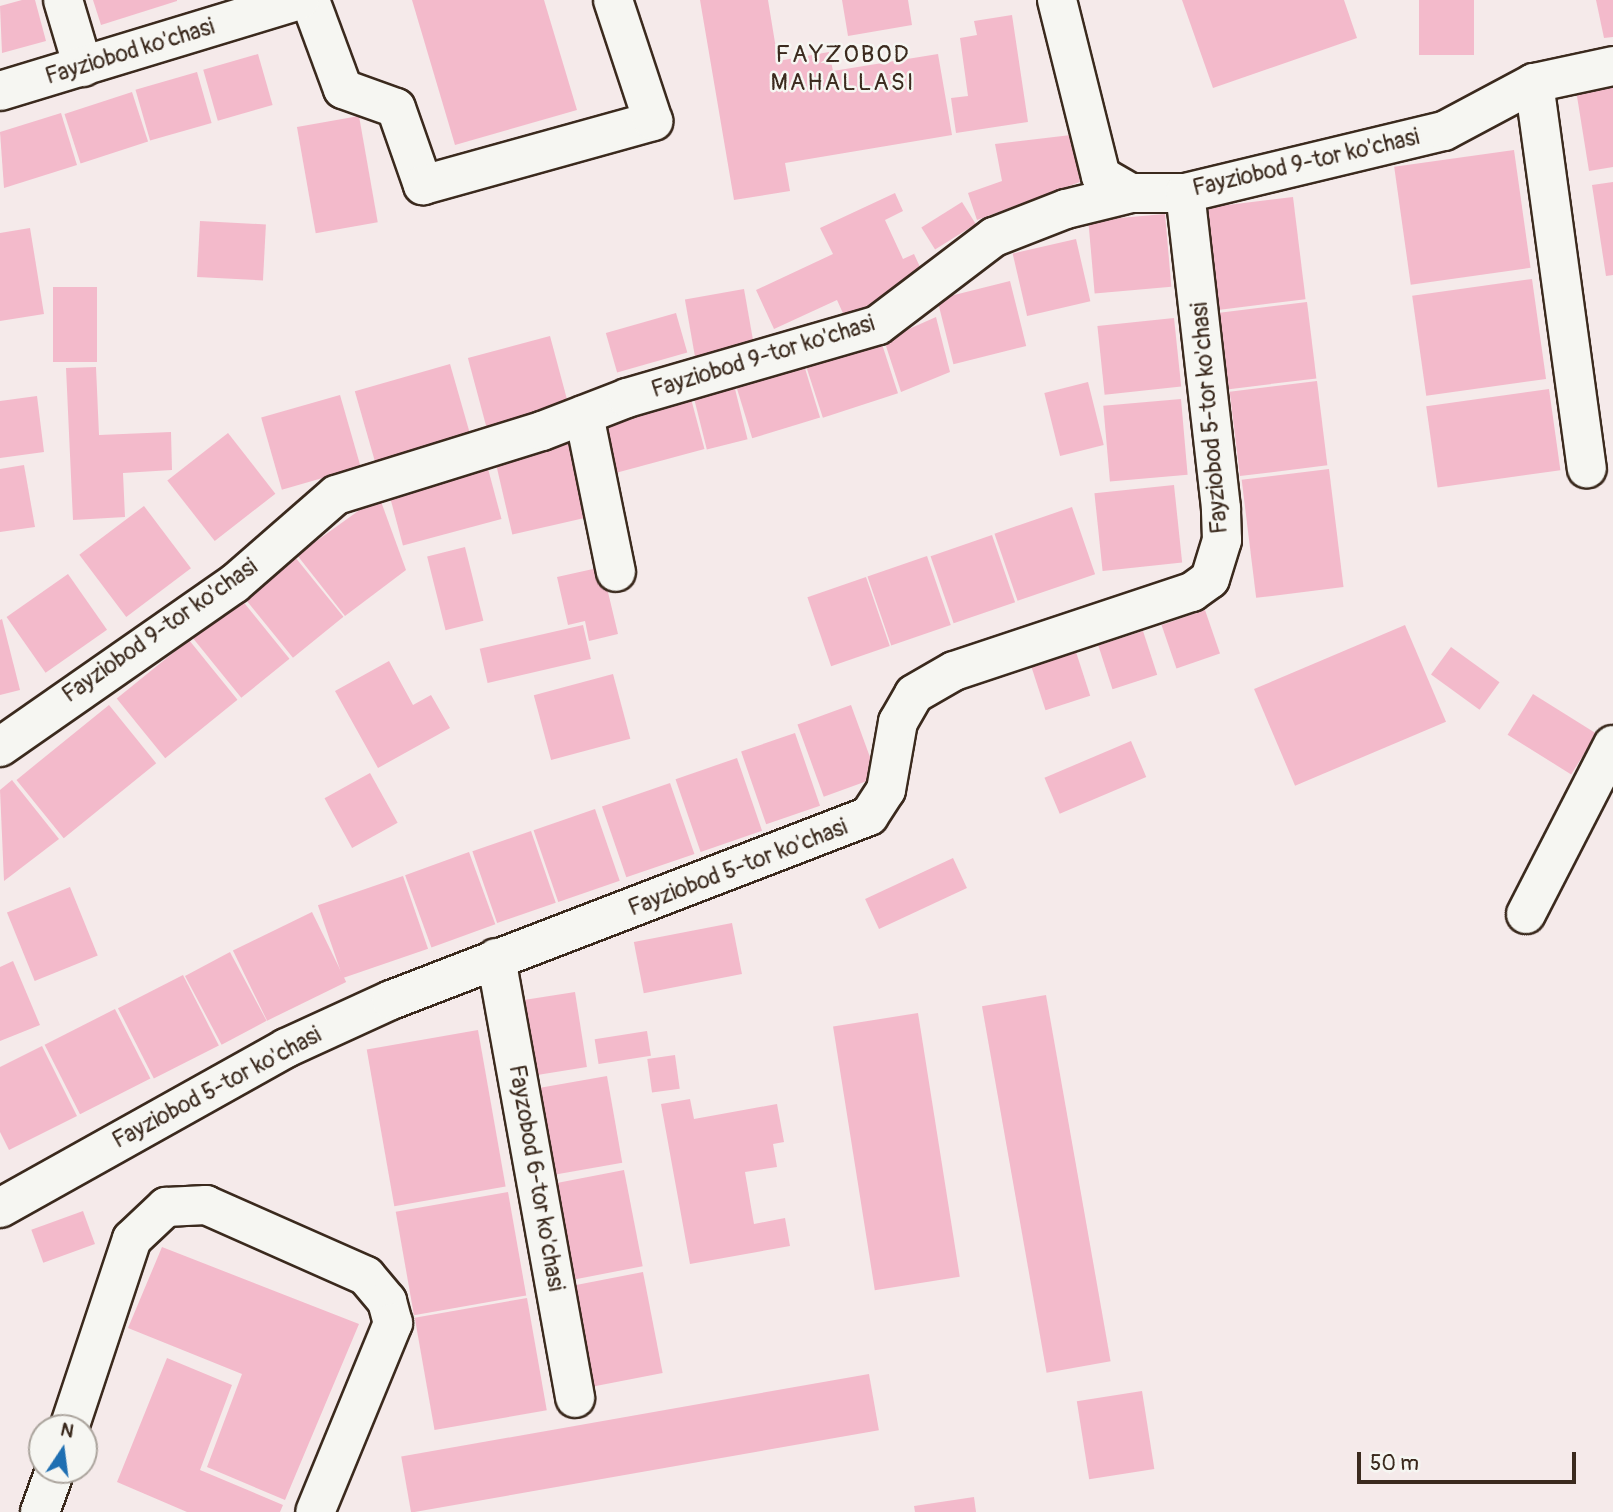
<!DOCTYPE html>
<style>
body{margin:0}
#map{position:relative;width:1613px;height:1512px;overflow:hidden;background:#f5eaea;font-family:Pangolin,sans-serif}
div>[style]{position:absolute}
.building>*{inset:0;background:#f3bacb;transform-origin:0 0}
.roads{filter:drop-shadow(2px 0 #3b2a1e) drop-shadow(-2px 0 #3b2a1e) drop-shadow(0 2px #3b2a1e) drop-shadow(0 -2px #3b2a1e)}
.minor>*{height:38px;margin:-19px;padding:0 19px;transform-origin:19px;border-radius:19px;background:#f6f6f2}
span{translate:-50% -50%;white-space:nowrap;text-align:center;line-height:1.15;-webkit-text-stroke:5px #f6f6f2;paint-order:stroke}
.street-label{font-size:23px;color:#3b2a1e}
.neighbourhood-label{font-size:24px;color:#3b2a1e;letter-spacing:2px}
.north{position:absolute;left:28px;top:1414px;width:70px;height:70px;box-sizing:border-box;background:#f6f6f2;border:2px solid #aba49d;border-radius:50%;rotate:13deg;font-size:19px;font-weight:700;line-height:28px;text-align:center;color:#3b2a1e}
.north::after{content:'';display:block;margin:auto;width:24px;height:32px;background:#1f6fb2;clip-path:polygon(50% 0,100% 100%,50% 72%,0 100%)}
.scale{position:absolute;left:1357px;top:1452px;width:219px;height:32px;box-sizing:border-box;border:4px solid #3b2a1e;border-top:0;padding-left:9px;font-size:21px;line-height:24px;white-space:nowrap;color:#3b2a1e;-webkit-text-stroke:5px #f6f6f2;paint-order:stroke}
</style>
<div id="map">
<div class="building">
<i style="clip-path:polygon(22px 0,35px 0,46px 41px,2px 53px,0 6px)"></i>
<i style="clip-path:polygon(93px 0,177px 0,177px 1px,101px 25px)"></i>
<i style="clip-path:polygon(412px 0,544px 0,577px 110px,455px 145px)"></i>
<i style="clip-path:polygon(700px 0,768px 0,778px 61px,829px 52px,833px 71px,938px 54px,952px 135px,785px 163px,790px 191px,734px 200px)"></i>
<i style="clip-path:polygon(842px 0,908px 0,912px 25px,848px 36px)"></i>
<i style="clip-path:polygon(1182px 0,1344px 0,1357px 38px,1213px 88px)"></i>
<i style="left:1419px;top:0;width:55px;height:55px"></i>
<i style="clip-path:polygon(1596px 0,1613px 0,1613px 37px,1604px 38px)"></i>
<i style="clip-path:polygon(1012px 15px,1028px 122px,956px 133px,951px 98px,968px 96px,960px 38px,977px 35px,974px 21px)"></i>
<i style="left:258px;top:54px;width:53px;height:57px;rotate:74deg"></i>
<i style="left:197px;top:72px;width:53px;height:64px;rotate:74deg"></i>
<i style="clip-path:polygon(1613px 85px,1613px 167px,1589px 171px,1576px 90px)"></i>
<i style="left:132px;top:92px;width:52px;height:71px;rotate:72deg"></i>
<i style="clip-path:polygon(61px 113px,77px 165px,4px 188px,0 132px)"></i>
<i style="left:359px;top:116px;width:108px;height:63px;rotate:80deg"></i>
<i style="clip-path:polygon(1071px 135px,1080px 182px,977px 220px,968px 193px,1002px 181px,995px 144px)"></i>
<i style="left:1514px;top:150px;width:119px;height:121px;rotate:82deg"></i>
<i style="clip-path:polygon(1613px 182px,1613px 275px,1606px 276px,1592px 185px)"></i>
<i style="clip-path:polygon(895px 193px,903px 211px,885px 220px,903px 259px,914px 254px,927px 282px,846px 320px,837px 300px,774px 329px,756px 290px,833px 254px,820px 228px)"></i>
<i style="left:1293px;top:197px;width:103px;height:88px;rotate:83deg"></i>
<i style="left:962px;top:202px;width:26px;height:48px;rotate:58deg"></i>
<i style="left:1165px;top:214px;width:73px;height:77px;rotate:85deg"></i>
<i style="left:200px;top:221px;width:66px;height:56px;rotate:3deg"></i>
<i style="clip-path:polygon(30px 228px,44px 314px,0 321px,0 233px)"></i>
<i style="left:1076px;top:239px;width:64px;height:65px;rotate:77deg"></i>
<i style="left:1532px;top:279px;width:101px;height:121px;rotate:82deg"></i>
<i style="left:1010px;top:281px;width:67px;height:75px;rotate:76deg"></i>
<i style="left:53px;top:287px;width:44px;height:75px"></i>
<i style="left:744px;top:289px;width:59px;height:60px;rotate:80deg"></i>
<i style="left:1307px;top:302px;width:77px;height:88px;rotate:83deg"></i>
<i style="left:676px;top:313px;width:41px;height:73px;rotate:74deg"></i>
<i style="clip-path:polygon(936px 317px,950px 372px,901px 392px,884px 340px)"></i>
<i style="left:1174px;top:318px;width:69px;height:77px;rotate:84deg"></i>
<i style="left:550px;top:336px;width:73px;height:85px;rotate:75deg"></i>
<i style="left:881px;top:341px;width:55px;height:79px;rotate:72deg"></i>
<i style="left:450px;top:364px;width:73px;height:99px;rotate:74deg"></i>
<i style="left:804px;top:365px;width:55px;height:71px;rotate:73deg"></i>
<i style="clip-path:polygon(96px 367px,99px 435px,171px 432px,172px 470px,123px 473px,125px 517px,73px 520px,66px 368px)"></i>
<i style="left:1317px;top:381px;width:85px;height:88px;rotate:83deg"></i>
<i style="left:1088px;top:382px;width:65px;height:45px;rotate:76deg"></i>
<i style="left:734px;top:385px;width:56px;height:42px;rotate:76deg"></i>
<i style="left:1549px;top:389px;width:82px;height:124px;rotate:82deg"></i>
<i style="left:340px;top:395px;width:75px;height:82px;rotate:74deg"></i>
<i style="left:690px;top:395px;width:56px;height:93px;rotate:75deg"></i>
<i style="clip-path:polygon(37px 396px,44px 452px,0 458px,0 401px)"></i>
<i style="left:1181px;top:399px;width:76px;height:78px;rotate:85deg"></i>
<i style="left:228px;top:433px;width:77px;height:77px;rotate:52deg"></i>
<i style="left:575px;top:437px;width:81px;height:83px;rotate:77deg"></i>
<i style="clip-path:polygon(24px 465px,35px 527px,0 532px,0 469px)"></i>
<i style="left:487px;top:465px;width:56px;height:102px;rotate:75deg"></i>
<i style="left:1329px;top:469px;width:119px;height:88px;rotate:83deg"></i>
<i style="left:1174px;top:485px;width:78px;height:80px;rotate:84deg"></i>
<i style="clip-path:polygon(379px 496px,406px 570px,345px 616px,297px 555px)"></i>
<i style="left:144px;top:506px;width:78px;height:81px;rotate:53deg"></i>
<i style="left:1072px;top:507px;width:71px;height:82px;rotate:71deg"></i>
<i style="left:992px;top:535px;width:71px;height:65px;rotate:71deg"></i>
<i style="left:465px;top:547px;width:76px;height:39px;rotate:76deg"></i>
<i style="left:927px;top:556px;width:73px;height:63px;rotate:71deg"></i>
<i style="left:295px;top:557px;width:77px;height:65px;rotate:51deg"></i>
<i style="clip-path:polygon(602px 567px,618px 634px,589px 641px,585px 621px,568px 625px,557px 577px)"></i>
<i style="left:68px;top:574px;width:68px;height:75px;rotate:55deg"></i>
<i style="left:866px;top:577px;width:73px;height:62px;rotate:71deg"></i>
<i style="left:241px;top:599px;width:77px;height:62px;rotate:51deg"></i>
<i style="left:1205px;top:610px;width:46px;height:46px;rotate:71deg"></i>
<i style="clip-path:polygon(2px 619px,20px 690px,0 695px,0 620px)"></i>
<i style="left:583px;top:625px;width:35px;height:106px;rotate:77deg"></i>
<i style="left:1405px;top:625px;width:105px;height:164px;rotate:67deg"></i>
<i style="left:1143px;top:631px;width:46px;height:47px;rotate:72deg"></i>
<i style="left:189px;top:640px;width:77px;height:93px;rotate:51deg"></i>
<i style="left:1451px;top:647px;width:60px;height:34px;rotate:36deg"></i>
<i style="left:1076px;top:652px;width:46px;height:47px;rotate:72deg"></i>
<i style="clip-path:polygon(389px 661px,413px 705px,431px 695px,450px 728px,378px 768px,335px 691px)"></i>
<i style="left:613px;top:674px;width:67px;height:82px;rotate:75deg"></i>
<i style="left:1533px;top:694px;width:75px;height:48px;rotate:32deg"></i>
<i style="left:109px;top:705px;width:75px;height:119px;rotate:51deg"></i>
<i style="left:851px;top:705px;width:77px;height:57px;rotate:70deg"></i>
<i style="left:795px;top:733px;width:77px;height:57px;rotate:71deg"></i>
<i style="left:1131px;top:741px;width:39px;height:94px;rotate:67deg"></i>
<i style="left:737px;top:758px;width:77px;height:65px;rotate:71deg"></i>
<i style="left:370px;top:773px;width:57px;height:52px;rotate:61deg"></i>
<i style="clip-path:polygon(12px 780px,59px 839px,4px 881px,0 790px)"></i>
<i style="left:670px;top:783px;width:75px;height:72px;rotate:71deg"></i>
<i style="left:595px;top:809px;width:76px;height:65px;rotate:71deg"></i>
<i style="left:531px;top:831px;width:76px;height:62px;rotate:71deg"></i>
<i style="left:469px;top:852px;width:77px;height:68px;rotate:70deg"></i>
<i style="left:953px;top:858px;width:33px;height:97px;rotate:65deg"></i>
<i style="left:403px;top:876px;width:77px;height:90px;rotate:71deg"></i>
<i style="left:70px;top:887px;width:74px;height:68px;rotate:68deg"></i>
<i style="left:312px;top:912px;width:78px;height:88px;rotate:64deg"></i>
<i style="left:732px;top:923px;width:52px;height:100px;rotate:79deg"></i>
<i style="left:230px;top:952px;width:78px;height:51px;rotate:62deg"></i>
<i style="clip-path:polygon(13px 961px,40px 1025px,0 1041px,0 967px)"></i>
<i style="left:183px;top:975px;width:79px;height:73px;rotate:63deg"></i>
<i style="left:575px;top:992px;width:76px;height:55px;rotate:81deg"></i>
<i style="left:1046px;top:995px;width:372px;height:65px;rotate:80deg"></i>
<i style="left:115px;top:1009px;width:78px;height:79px;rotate:63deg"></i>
<i style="left:918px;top:1013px;width:267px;height:86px;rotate:81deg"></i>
<i style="left:478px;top:1030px;width:159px;height:113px;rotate:80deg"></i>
<i style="left:647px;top:1031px;width:25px;height:53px;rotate:81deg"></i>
<i style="clip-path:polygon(42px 1046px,77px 1116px,9px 1150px,0 1132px,0 1067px)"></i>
<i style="left:675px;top:1055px;width:34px;height:28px;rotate:82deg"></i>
<i style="left:607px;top:1076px;width:88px;height:72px;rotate:80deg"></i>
<i style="clip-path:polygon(690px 1099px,694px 1119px,777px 1104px,784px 1142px,773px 1144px,777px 1167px,745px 1172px,754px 1224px,785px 1218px,790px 1246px,690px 1264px,661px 1104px)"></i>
<i style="left:624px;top:1170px;width:98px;height:71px;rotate:79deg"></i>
<i style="left:508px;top:1192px;width:105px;height:114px;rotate:80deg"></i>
<i style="left:83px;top:1211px;width:35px;height:55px;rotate:70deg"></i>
<i style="clip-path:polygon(162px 1247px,359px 1324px,285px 1500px,207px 1467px,242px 1374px,128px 1328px)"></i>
<i style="left:643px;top:1272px;width:103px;height:72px;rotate:79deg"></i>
<i style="left:527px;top:1298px;width:114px;height:114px;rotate:80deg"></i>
<i style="clip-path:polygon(167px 1358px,232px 1385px,200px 1470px,283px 1505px,280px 1512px,187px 1512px,117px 1482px)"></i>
<i style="left:869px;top:1374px;width:57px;height:475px;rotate:80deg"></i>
<i style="left:1142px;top:1391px;width:79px;height:66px;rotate:81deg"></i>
<i style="clip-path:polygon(974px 1497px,976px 1512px,915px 1512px,914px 1506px)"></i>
</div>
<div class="roads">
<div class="minor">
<i style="left:63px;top:0;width:70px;rotate:73.4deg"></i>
<i style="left:310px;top:0;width:95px;rotate:69.7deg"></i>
<i style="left:343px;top:89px;width:56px;rotate:19.7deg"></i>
<i style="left:396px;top:108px;width:82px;rotate:70.7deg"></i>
<i style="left:423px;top:185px;width:239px;rotate:-15.5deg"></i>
<i style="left:653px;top:121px;width:127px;rotate:-108.3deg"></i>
<i style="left:1057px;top:0;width:181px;rotate:76deg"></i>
<i style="left:1101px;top:176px;width:34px;rotate:30deg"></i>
<i style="left:1534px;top:83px;width:389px;rotate:82.2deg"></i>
<i style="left:0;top:91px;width:313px;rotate:-16.9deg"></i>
<i style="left:584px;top:415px;width:160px;rotate:78.5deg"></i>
<i style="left:0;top:747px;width:285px;rotate:-34.9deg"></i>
<i style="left:234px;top:584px;width:135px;rotate:-41.1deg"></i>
<i style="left:336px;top:495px;width:216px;rotate:-17.3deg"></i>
<i style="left:542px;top:431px;width:91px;rotate:-21.2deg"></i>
<i style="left:627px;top:398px;width:261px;rotate:-16.2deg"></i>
<i style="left:878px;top:325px;width:146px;rotate:-37.2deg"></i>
<i style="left:994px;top:237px;width:77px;rotate:-21.3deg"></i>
<i style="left:1066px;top:209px;width:67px;rotate:-13.8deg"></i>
<i style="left:1131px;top:193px;width:54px"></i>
<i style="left:1185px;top:193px;width:266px;rotate:-13.5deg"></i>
<i style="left:1444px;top:131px;width:102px;rotate:-28.1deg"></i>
<i style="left:1534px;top:83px;width:81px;rotate:-12.1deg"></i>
<i style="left:1526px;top:914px;width:190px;rotate:-62.8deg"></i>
<i style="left:496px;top:958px;width:447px;rotate:79.8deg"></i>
<i style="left:0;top:1208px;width:328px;rotate:-29.2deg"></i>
<i style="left:286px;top:1048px;width:115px;rotate:-24.6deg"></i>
<i style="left:391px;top:1000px;width:512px;rotate:-21.05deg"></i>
<i style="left:869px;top:816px;width:31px;rotate:-57deg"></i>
<i style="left:886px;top:790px;width:69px;rotate:-80deg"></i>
<i style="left:898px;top:722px;width:32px;rotate:-60deg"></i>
<i style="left:914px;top:694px;width:46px;rotate:-29.9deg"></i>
<i style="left:954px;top:671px;width:251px;rotate:-18.4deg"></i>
<i style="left:1192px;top:592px;width:22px;rotate:-36deg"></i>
<i style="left:1210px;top:579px;width:41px;rotate:-72.9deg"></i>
<i style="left:1222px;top:540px;width:32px;rotate:-92deg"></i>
<i style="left:1221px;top:508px;width:317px;rotate:-96.5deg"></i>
<i style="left:69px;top:1428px;width:199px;rotate:-71.6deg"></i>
<i style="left:132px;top:1239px;width:47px;rotate:-43.3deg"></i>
<i style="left:166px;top:1207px;width:40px;rotate:-2.9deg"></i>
<i style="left:206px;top:1205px;width:175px;rotate:23.9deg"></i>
<i style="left:366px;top:1276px;width:33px;rotate:50deg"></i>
<i style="left:387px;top:1301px;width:23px;rotate:75deg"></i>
<i style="left:393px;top:1323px;width:204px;rotate:112.4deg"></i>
<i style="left:40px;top:1512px;width:45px;rotate:-70.3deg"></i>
</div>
</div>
<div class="street-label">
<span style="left:130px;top:52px;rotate:-17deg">Fayziobod ko'chasi</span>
<span style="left:1306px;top:163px;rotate:-13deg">Fayziobod 9-tor ko'chasi</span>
<span style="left:763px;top:357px;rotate:-17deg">Fayziobod 9-tor ko'chasi</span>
<span style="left:1210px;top:418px;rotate:-95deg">Fayziobod 5-tor ko'chasi</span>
<span style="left:160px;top:631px;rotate:-35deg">Fayziobod 9-tor ko'chasi</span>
<span style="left:738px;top:868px;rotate:-21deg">Fayziobod 5-tor ko'chasi</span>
<span style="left:217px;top:1088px;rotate:-28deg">Fayziobod 5-tor ko'chasi</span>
<span style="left:536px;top:1178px;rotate:80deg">Fayzobod 6-tor ko'chasi</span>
</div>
<div class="neighbourhood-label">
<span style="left:843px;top:69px">FAYZOBOD<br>MAHALLASI</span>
</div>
<div class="north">N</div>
<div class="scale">50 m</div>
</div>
